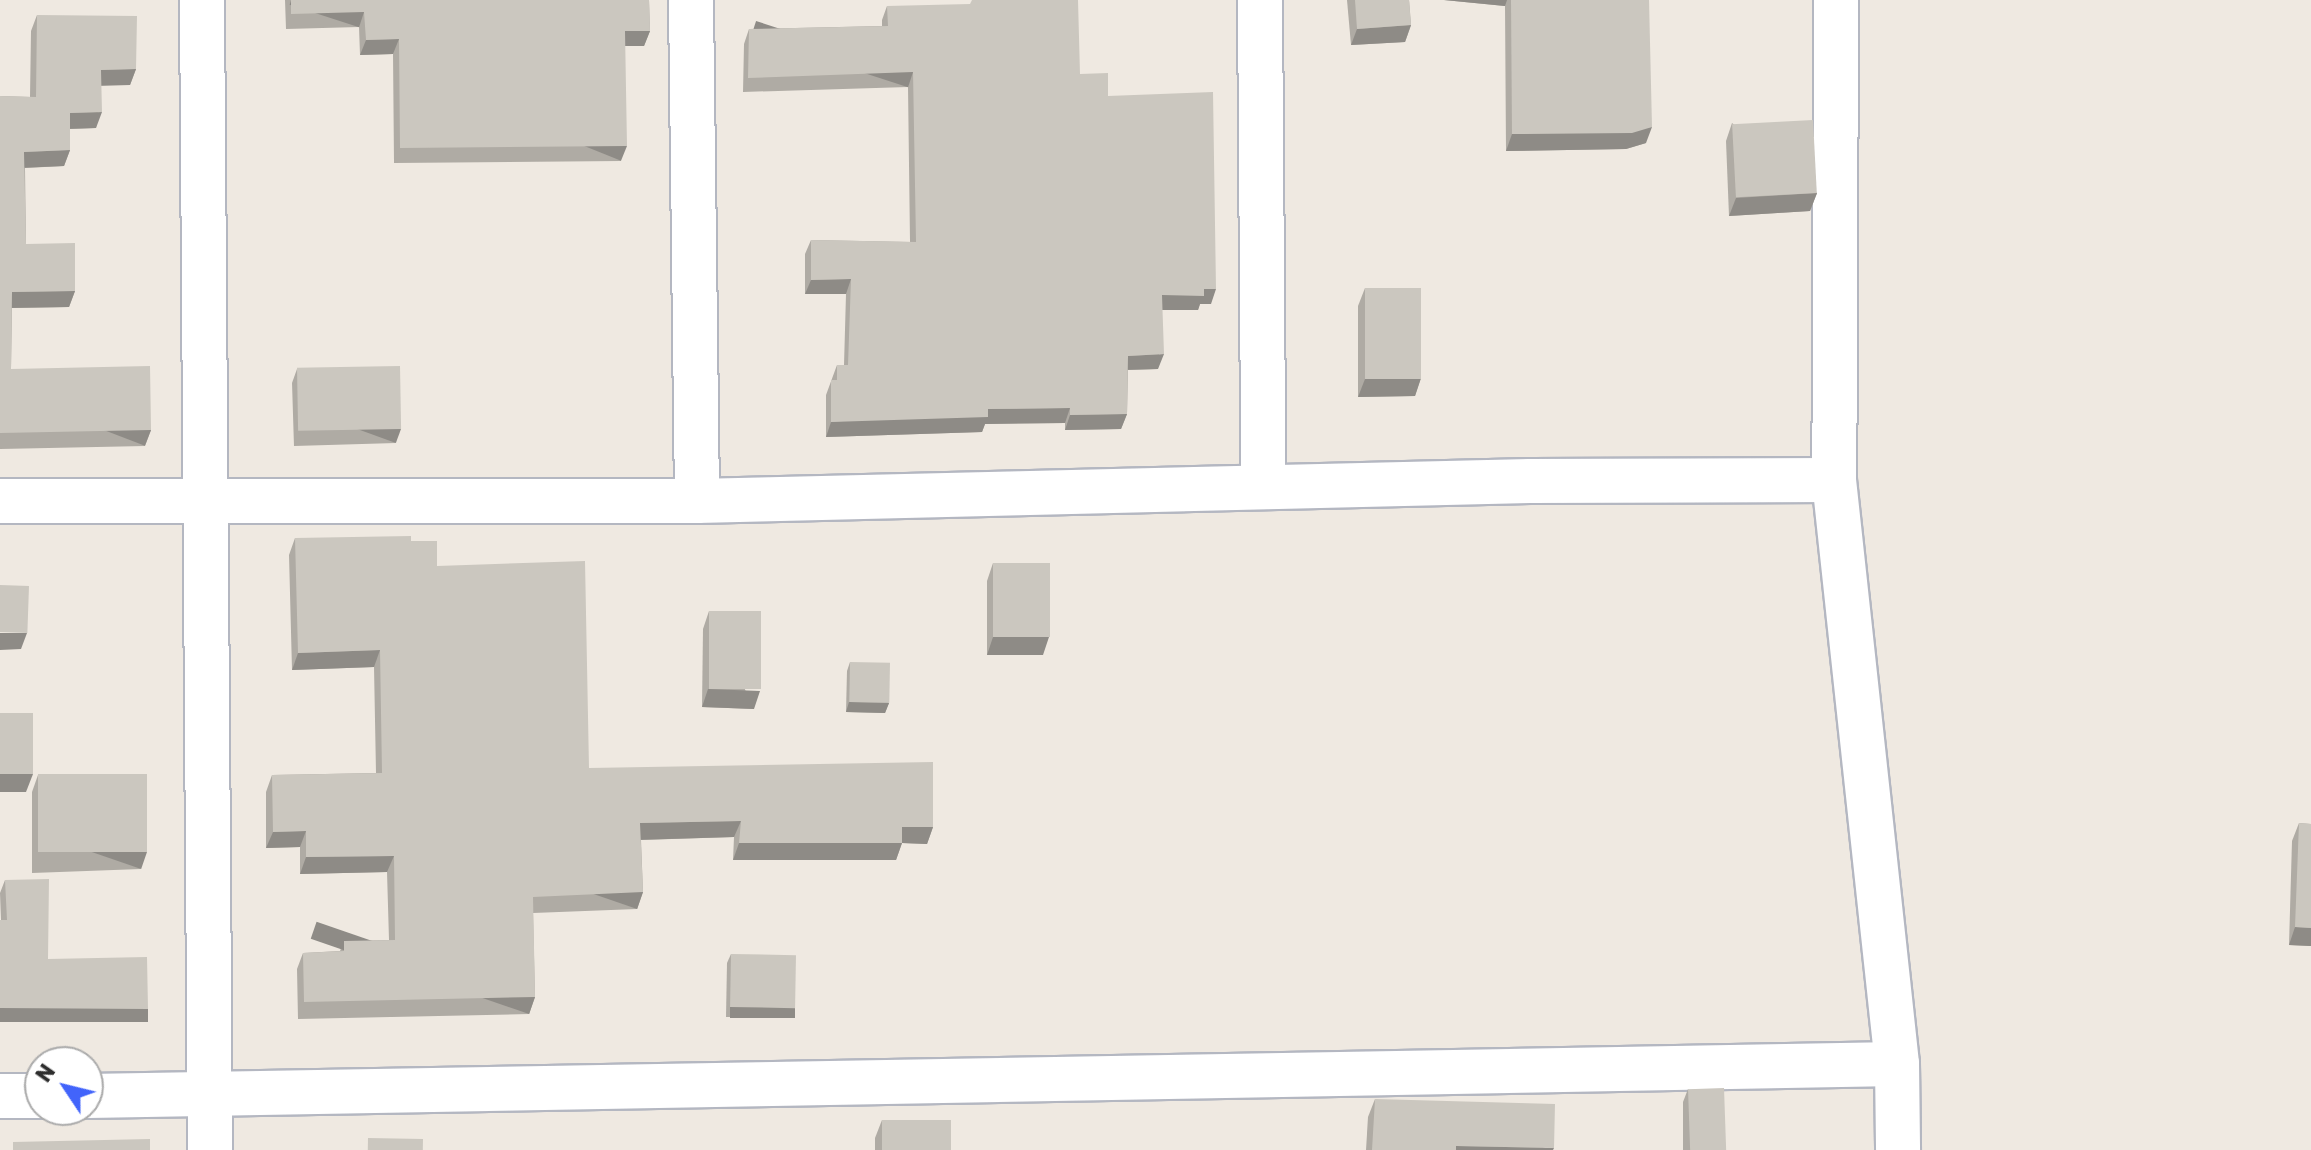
<!DOCTYPE html>
<style>
body{margin:0}
#map{position:relative;width:2311px;height:1150px;overflow:hidden;background:#efe9e1;font-family:Rubik,sans-serif}
div>[style]{position:absolute}
.roads{filter:drop-shadow(2px 0 #b4b7c1) drop-shadow(-2px 0 #b4b7c1) drop-shadow(0 2px #b4b7c1) drop-shadow(0 -2px #b4b7c1)}
.street>*{height:44px;margin:-22px;padding:0 22px;transform-origin:22px;border-radius:22px;background:#fff}
.wall>*{inset:0;background:#afaba4}
.shaded-wall>*{inset:0;background:#8e8b86;transform-origin:0 0}
.building>*{inset:0;background:#cbc7bf;transform-origin:0 0}
span{translate:-50% -50%;white-space:nowrap;text-align:center;line-height:1.15;-webkit-text-stroke:8px #fff;paint-order:stroke}
.north{position:absolute;left:24px;top:1046px;width:80px;height:80px;box-sizing:border-box;background:#fff;border:2px solid #ababab;border-radius:50%;rotate:305deg;font-size:22px;font-weight:700;line-height:32px;text-align:center;color:#2e2e2e}
.north::after{content:'';display:block;margin:auto;width:28px;height:36px;background:#4264fb;clip-path:polygon(50% 0,100% 100%,50% 72%,0 100%)}
</style>
<div id="map">
<div class="roads">
<div class="street">
<i style="left:202px;top:0;width:1150px;rotate:89.6deg"></i>
<i style="left:691px;top:0;width:501px;rotate:89.31deg"></i>
<i style="left:1260px;top:0;width:487px;rotate:89.6deg"></i>
<i style="left:1836px;top:0;width:480px;rotate:90.2deg"></i>
<i style="left:1834px;top:480px;width:587px;rotate:83.84deg"></i>
<i style="left:1897px;top:1064px;width:86px;rotate:89.3deg"></i>
<i style="left:0;top:501px;width:697px"></i>
<i style="left:697px;top:501px;width:833px;rotate:-1.38deg"></i>
<i style="left:1530px;top:481px;width:304px;rotate:-0.2deg"></i>
<i style="left:0;top:1096px;width:40px"></i>
<i style="left:88px;top:1096px;width:1809px;rotate:-1.01deg"></i>
</div>
</div>
<div class="wall">
<i style="clip-path:polygon(285px 0,649px 0,650px 31px,644px 46px,625px 46px,621px 161px,394px 163px,393px 54px,360px 55px,359px 27px,286px 29px)"></i>
<i style="clip-path:polygon(1347px 0,1409px 0,1411px 25px,1405px 42px,1351px 45px)"></i>
<i style="clip-path:polygon(1444px 0,1649px 0,1646px 143px,1626px 149px,1506px 151px,1505px 6px)"></i>
<i style="clip-path:polygon(887px 6px,1080px 74px,1108px 96px,1211px 304px,1200px 304px,1198px 310px,1162px 310px,1158px 369px,1128px 370px,1127px 414px,1121px 429px,1065px 430px,1065px 423px,985px 424px,982px 432px,826px 437px,826px 395px,837px 365px,844px 365px,846px 294px,805px 294px,805px 254px,811px 240px,910px 242px,908px 87px,743px 92px,744px 44px,749px 29px,882px 26px,882px 20px)"></i>
<i style="clip-path:polygon(37px 15px,136px 69px,130px 85px,101px 85px,96px 128px,70px 129px,70px 150px,64px 166px,25px 168px,26px 244px,75px 291px,69px 307px,12px 308px,11px 369px,151px 430px,145px 446px,0 449px,0 96px,30px 97px,31px 31px)"></i>
<i style="clip-path:polygon(1732px 123px,1817px 193px,1810px 211px,1729px 216px,1726px 141px)"></i>
<i style="clip-path:polygon(1365px 288px,1421px 378px,1415px 396px,1358px 397px,1358px 306px)"></i>
<i style="clip-path:polygon(297px 369px,396px 443px,294px 446px,292px 383px)"></i>
<i style="clip-path:polygon(295px 538px,411px 541px,437px 566px,589px 768px,933px 827px,927px 844px,902px 843px,896px 860px,733px 860px,734px 837px,641px 840px,643px 892px,637px 909px,533px 913px,535px 997px,529px 1014px,298px 1019px,297px 969px,303px 953px,340px 951px,344px 941px,389px 940px,387px 872px,300px 874px,300px 847px,266px 848px,266px 792px,272px 775px,376px 773px,374px 667px,292px 670px,289px 555px)"></i>
<i style="clip-path:polygon(993px 563px,1043px 655px,987px 655px,987px 581px)"></i>
<i style="clip-path:polygon(709px 611px,754px 709px,702px 707px,703px 629px)"></i>
<i style="clip-path:polygon(850px 662px,889px 703px,885px 713px,846px 712px,847px 671px)"></i>
<i style="clip-path:polygon(38px 775px,141px 869px,32px 873px,32px 792px)"></i>
<i style="clip-path:polygon(2299px 823px,2311px 824px,2311px 946px,2289px 945px,2292px 841px)"></i>
<i style="clip-path:polygon(5px 880px,48px 959px,148px 1009px,143px 1022px,0 1022px,0 920px,1px 920px,0 893px)"></i>
<i style="clip-path:polygon(731px 954px,792px 1017px,726px 1017px,727px 963px)"></i>
<i style="clip-path:polygon(1688px 1089px,1726px 1150px,1683px 1150px,1683px 1102px)"></i>
<i style="clip-path:polygon(1375px 1099px,1553px 1150px,1366px 1150px,1368px 1117px)"></i>
<i style="clip-path:polygon(882px 1120px,950px 1150px,875px 1150px,875px 1138px)"></i>
</div>
<div class="shaded-wall">
<i style="clip-path:polygon(1444px 0,1507px 0,1505px 6px)"></i>
<i style="left:364px;top:12px;width:16px;height:73px;rotate:108deg"></i>
<i style="clip-path:polygon(1411px 25px,1405px 42px,1351px 45px,1357px 29px)"></i>
<i style="clip-path:polygon(625px 31px,650px 31px,644px 46px,619px 46px)"></i>
<i style="clip-path:polygon(399px 39px,393px 54px,360px 55px,366px 40px)"></i>
<i style="clip-path:polygon(136px 69px,130px 85px,95px 86px,101px 70px)"></i>
<i style="left:913px;top:72px;width:16px;height:165px;rotate:108deg"></i>
<i style="clip-path:polygon(102px 112px,96px 128px,64px 129px,70px 113px)"></i>
<i style="clip-path:polygon(1652px 127px,1646px 143px,1626px 149px,1506px 151px,1512px 134px)"></i>
<i style="left:627px;top:146px;width:16px;height:227px;rotate:112deg"></i>
<i style="clip-path:polygon(70px 150px,64px 166px,18px 168px,24px 152px)"></i>
<i style="clip-path:polygon(1817px 193px,1810px 211px,1729px 216px,1736px 198px)"></i>
<i style="clip-path:polygon(851px 279px,846px 294px,805px 294px,811px 280px)"></i>
<i style="clip-path:polygon(1204px 289px,1216px 289px,1211px 304px,1200px 304px,1198px 310px,1157px 310px,1162px 295px)"></i>
<i style="clip-path:polygon(75px 291px,69px 307px,6px 308px,12px 292px)"></i>
<i style="clip-path:polygon(1164px 354px,1158px 369px,1122px 370px,1128px 356px)"></i>
<i style="clip-path:polygon(1421px 378px,1415px 396px,1358px 397px,1365px 379px)"></i>
<i style="clip-path:polygon(1070px 408px,1065px 423px,985px 424px,982px 432px,826px 437px,831px 422px,988px 409px)"></i>
<i style="clip-path:polygon(1127px 414px,1121px 429px,1065px 430px,1070px 415px)"></i>
<i style="left:401px;top:429px;width:15px;height:102px;rotate:110deg"></i>
<i style="left:151px;top:430px;width:17px;height:151px;rotate:111deg"></i>
<i style="clip-path:polygon(0 633px,27px 633px,21px 649px,0 650px)"></i>
<i style="clip-path:polygon(993px 637px,1049px 637px,1043px 655px,987px 655px)"></i>
<i style="clip-path:polygon(380px 650px,374px 667px,292px 670px,298px 653px)"></i>
<i style="clip-path:polygon(708px 689px,760px 691px,754px 709px,702px 707px)"></i>
<i style="clip-path:polygon(849px 702px,889px 703px,885px 713px,846px 712px)"></i>
<i style="clip-path:polygon(0 774px,33px 774px,26px 792px,0 792px)"></i>
<i style="clip-path:polygon(741px 821px,734px 837px,634px 840px,640px 823px)"></i>
<i style="clip-path:polygon(902px 827px,933px 827px,927px 844px,902px 843px,896px 860px,733px 860px,739px 843px)"></i>
<i style="clip-path:polygon(306px 831px,300px 847px,266px 848px,273px 832px)"></i>
<i style="left:147px;top:852px;width:18px;height:109px;rotate:109deg"></i>
<i style="clip-path:polygon(394px 856px,387px 872px,300px 874px,306px 857px)"></i>
<i style="left:643px;top:892px;width:18px;height:110px;rotate:109deg"></i>
<i style="clip-path:polygon(2295px 927px,2311px 928px,2311px 946px,2289px 945px)"></i>
<i style="left:535px;top:997px;width:18px;height:231px;rotate:109deg"></i>
<i style="left:730px;top:1007px;width:65px;height:11px"></i>
<i style="left:0;top:1008px;width:148px;height:14px"></i>
<i style="clip-path:polygon(1456px 1146px,1554px 1148px,1553px 1150px,1455px 1150px)"></i>
</div>
<div class="building">
<i style="clip-path:polygon(291px 0,649px 0,650px 31px,625px 31px,627px 146px,400px 148px,399px 39px,366px 40px,364px 12px,291px 14px)"></i>
<i style="clip-path:polygon(972px 0,1078px 0,1080px 74px,1108px 73px,1108px 96px,1213px 92px,1216px 289px,1204px 289px,1204px 296px,1162px 295px,1164px 354px,1128px 356px,1127px 414px,1070px 415px,1070px 408px,988px 409px,988px 417px,831px 422px,831px 380px,837px 380px,837px 365px,848px 365px,851px 279px,811px 280px,811px 240px,916px 242px,913px 72px,748px 78px,749px 29px,888px 26px,887px 6px,970px 4px)"></i>
<i style="clip-path:polygon(1355px 0,1409px 0,1411px 25px,1357px 29px)"></i>
<i style="clip-path:polygon(1511px 0,1649px 0,1652px 127px,1632px 133px,1512px 134px)"></i>
<i style="clip-path:polygon(37px 15px,137px 16px,136px 69px,101px 70px,102px 112px,70px 113px,70px 150px,24px 152px,26px 244px,75px 243px,75px 291px,12px 292px,11px 369px,150px 366px,151px 430px,0 433px,0 96px,36px 97px)"></i>
<i style="left:1813px;top:120px;width:73px;height:81px;rotate:87deg"></i>
<i style="left:1365px;top:288px;width:56px;height:91px"></i>
<i style="left:400px;top:366px;width:63px;height:103px;rotate:89deg"></i>
<i style="clip-path:polygon(411px 536px,411px 541px,437px 541px,437px 566px,585px 561px,589px 768px,933px 762px,933px 827px,902px 827px,902px 843px,739px 843px,741px 821px,640px 823px,643px 892px,533px 897px,535px 997px,304px 1002px,303px 953px,344px 951px,344px 941px,395px 940px,394px 856px,306px 857px,306px 831px,273px 832px,272px 775px,382px 773px,380px 650px,298px 653px,295px 538px)"></i>
<i style="left:993px;top:563px;width:57px;height:74px"></i>
<i style="left:29px;top:586px;width:47px;height:29px;rotate:92deg"></i>
<i style="left:709px;top:611px;width:52px;height:78px"></i>
<i style="left:850px;top:662px;width:40px;height:40px;rotate:1deg"></i>
<i style="left:33px;top:713px;width:61px;height:33px;rotate:90deg"></i>
<i style="left:147px;top:774px;width:78px;height:109px;rotate:90deg"></i>
<i style="clip-path:polygon(2299px 823px,2311px 824px,2311px 928px,2295px 927px)"></i>
<i style="clip-path:polygon(49px 879px,48px 959px,147px 957px,148px 1009px,0 1008px,0 920px,7px 920px,5px 880px)"></i>
<i style="left:731px;top:954px;width:65px;height:53px;rotate:1deg"></i>
<i style="left:1724px;top:1088px;width:62px;height:36px;rotate:88deg"></i>
<i style="clip-path:polygon(1375px 1099px,1555px 1104px,1554px 1148px,1456px 1146px,1456px 1150px,1372px 1150px)"></i>
<i style="left:882px;top:1120px;width:69px;height:30px"></i>
<i style="left:368px;top:1138px;width:55px;height:12px;rotate:1deg"></i>
<i style="clip-path:polygon(150px 1139px,150px 1150px,13px 1150px,13px 1142px)"></i>
</div>
<div class="north">N</div>
</div>
